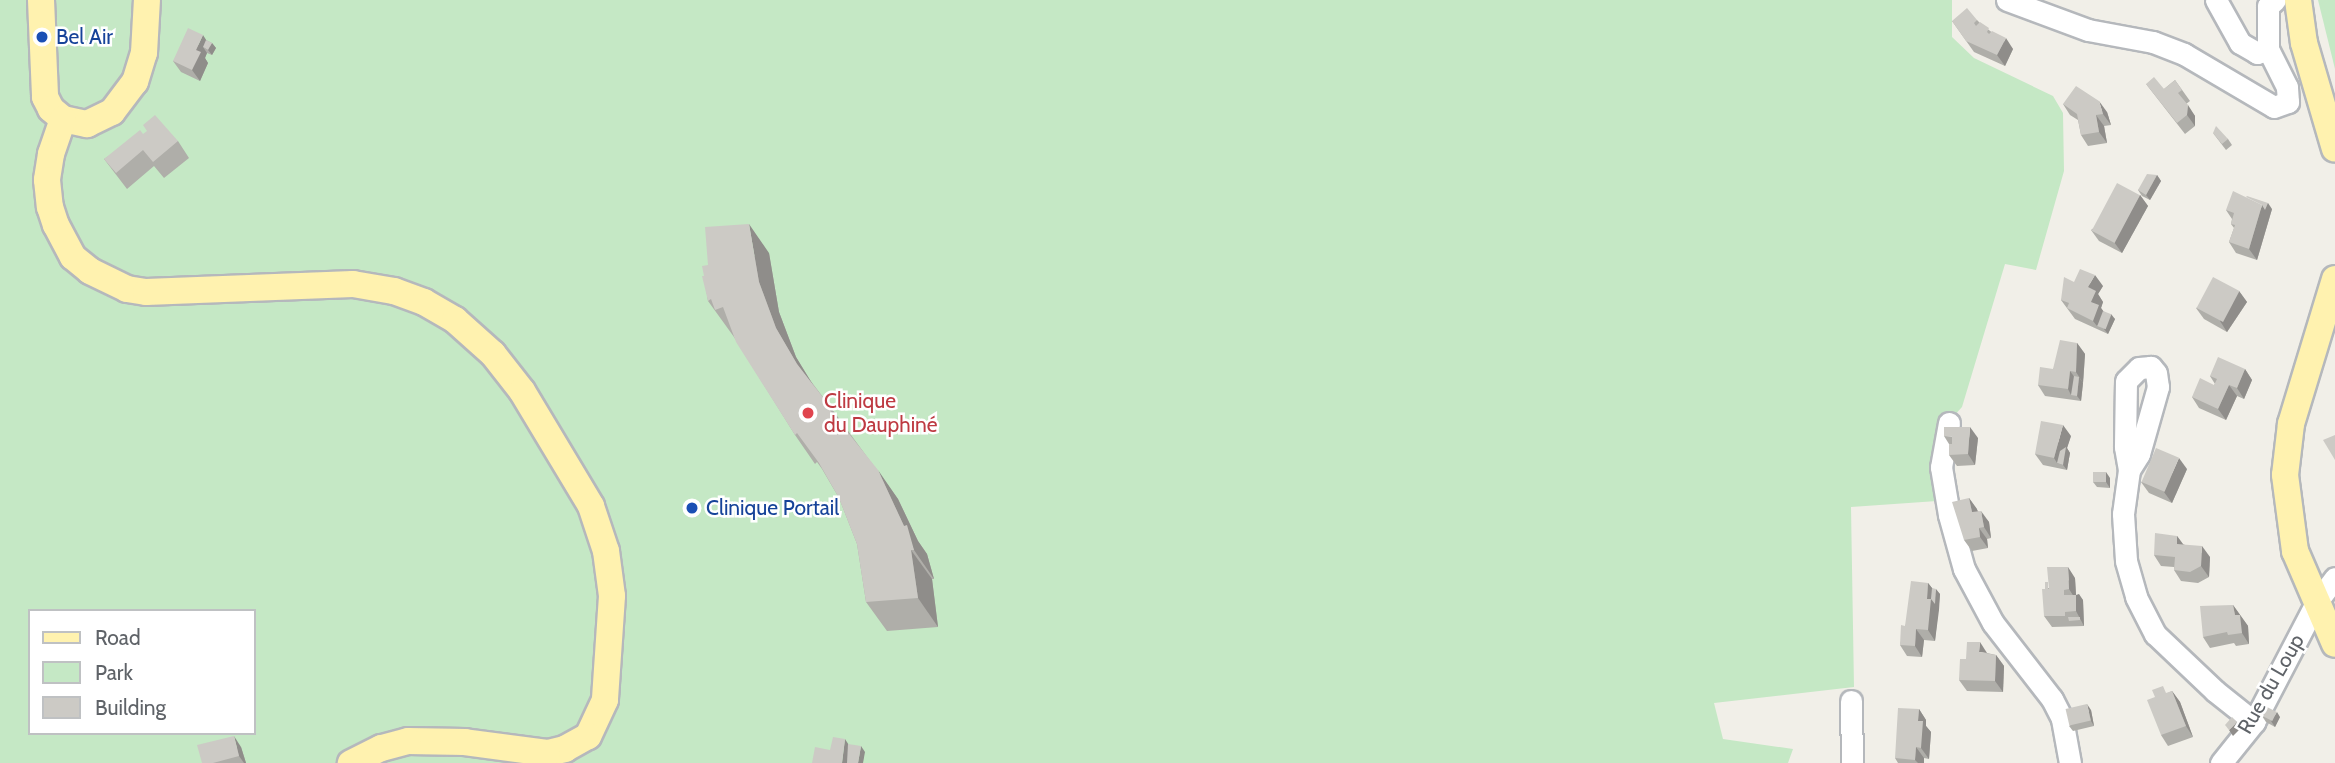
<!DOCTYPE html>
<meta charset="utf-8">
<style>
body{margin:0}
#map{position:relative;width:2335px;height:763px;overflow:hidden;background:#f1efe8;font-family:Cabin,sans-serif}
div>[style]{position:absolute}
.green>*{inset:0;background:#c5e8c5}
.roads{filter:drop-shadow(2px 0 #b5b8bc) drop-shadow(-2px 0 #b5b8bc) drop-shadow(0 2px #b5b8bc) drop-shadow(0 -2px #b5b8bc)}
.minor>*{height:21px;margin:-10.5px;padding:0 10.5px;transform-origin:10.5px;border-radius:10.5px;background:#fff}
.major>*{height:26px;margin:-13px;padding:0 13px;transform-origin:13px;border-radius:13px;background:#fff2af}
.wall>*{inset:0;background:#afaea9}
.shaded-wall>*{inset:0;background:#8f8d8a}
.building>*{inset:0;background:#cccac5;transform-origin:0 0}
.dots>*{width:19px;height:19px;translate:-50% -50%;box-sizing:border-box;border:4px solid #fff;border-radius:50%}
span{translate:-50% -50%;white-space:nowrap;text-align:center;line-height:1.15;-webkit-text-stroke:5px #fff;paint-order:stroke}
.transit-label{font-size:21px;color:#164399}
.left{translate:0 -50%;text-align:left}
.health-label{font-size:21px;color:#be3a42}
.street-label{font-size:21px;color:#5f6368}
.legend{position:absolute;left:28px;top:609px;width:228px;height:126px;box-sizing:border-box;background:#fff;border:2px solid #bfc1c3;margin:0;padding:9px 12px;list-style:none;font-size:21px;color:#5f6368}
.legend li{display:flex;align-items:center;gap:14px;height:35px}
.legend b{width:35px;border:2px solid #bfc1c3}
</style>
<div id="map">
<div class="green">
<i style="clip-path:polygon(evenodd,0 0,1952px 0,1952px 37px,1974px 58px,2053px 96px,2063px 113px,2064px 171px,2036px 270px,2005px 264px,1962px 407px,1940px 431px,1937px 501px,1851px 507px,1854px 687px,1714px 703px,1723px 739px,1793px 749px,1788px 763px,0 763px,0 0,30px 611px,254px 611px,254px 733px,30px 733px,30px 611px)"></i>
<i style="clip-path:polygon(2318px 0,2335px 0,2335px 69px)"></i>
</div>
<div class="roads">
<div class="minor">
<i style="left:2007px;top:0;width:86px;rotate:20.3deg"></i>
<i style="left:2088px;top:30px;width:66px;rotate:10.5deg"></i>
<i style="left:2153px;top:42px;width:33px;rotate:21deg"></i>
<i style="left:2184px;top:54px;width:104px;rotate:30.5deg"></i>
<i style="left:2274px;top:107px;width:15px;rotate:-20deg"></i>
<i style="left:2288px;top:102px;width:15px;rotate:-94deg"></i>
<i style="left:2287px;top:87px;width:42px;rotate:-116.6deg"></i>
<i style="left:2216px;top:0;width:49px;rotate:60.8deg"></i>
<i style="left:2240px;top:43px;width:20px;rotate:30deg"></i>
<i style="left:2257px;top:53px;width:12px;rotate:-20deg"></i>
<i style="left:2268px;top:49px;width:43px;rotate:-90deg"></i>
<i style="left:2268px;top:6px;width:9px;rotate:-41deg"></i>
<i style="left:1949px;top:423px;width:45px;rotate:100.3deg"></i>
<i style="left:1941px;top:467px;width:49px;rotate:80.5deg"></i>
<i style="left:1949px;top:515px;width:56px;rotate:74.5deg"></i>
<i style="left:1964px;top:569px;width:61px;rotate:61.8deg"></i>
<i style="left:1993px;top:623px;width:96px;rotate:52.2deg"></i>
<i style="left:2052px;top:699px;width:22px;rotate:63deg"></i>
<i style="left:2062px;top:719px;width:45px;rotate:79.7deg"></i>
<i style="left:2129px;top:470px;width:19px;rotate:-58deg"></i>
<i style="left:2139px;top:454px;width:70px;rotate:-74.2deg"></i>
<i style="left:2158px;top:387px;width:14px;rotate:-98deg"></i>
<i style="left:2156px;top:373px;width:8px;rotate:-130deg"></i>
<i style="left:2151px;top:367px;width:12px;rotate:175deg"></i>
<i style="left:2139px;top:368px;width:18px;rotate:135deg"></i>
<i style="left:2126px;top:381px;width:66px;rotate:90.9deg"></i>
<i style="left:2125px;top:447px;width:23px;rotate:80deg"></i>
<i style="left:2129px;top:470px;width:44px;rotate:97.8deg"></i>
<i style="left:2123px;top:514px;width:47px;rotate:86.3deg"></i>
<i style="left:2126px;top:561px;width:37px;rotate:74deg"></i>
<i style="left:2136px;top:597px;width:42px;rotate:62.8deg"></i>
<i style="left:2155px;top:634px;width:83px;rotate:43.5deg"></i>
<i style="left:2215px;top:691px;width:50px;rotate:38.5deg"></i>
<i style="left:1851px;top:701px;width:62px;rotate:89.1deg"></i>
<i style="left:2221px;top:763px;width:53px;rotate:-51.2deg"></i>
<i style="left:2254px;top:722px;width:134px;rotate:-62.5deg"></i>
<i style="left:2316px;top:603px;width:31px;rotate:-53deg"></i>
</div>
<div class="major">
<i style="left:41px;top:0;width:97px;rotate:87.6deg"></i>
<i style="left:45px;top:97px;width:13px;rotate:63deg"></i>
<i style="left:51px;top:109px;width:16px;rotate:40deg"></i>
<i style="left:63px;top:119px;width:25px;rotate:12deg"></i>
<i style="left:87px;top:124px;width:28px;rotate:-26deg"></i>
<i style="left:112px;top:112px;width:38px;rotate:-53deg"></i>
<i style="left:135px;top:82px;width:30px;rotate:-73deg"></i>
<i style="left:144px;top:53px;width:53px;rotate:-86.8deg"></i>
<i style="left:2298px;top:0;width:43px;rotate:82.1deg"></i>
<i style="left:2304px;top:43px;width:110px;rotate:73.7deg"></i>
<i style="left:63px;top:119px;width:37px;rotate:109deg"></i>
<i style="left:51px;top:154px;width:26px;rotate:99deg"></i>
<i style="left:47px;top:180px;width:27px;rotate:84deg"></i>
<i style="left:50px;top:207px;width:19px;rotate:72deg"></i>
<i style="left:56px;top:225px;width:36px;rotate:62deg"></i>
<i style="left:73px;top:257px;width:22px;rotate:39deg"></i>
<i style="left:90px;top:271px;width:41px;rotate:25.9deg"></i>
<i style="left:127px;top:289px;width:19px;rotate:9deg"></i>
<i style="left:146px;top:292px;width:207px;rotate:-2.2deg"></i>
<i style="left:353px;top:284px;width:42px;rotate:9.7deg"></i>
<i style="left:394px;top:291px;width:32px;rotate:20deg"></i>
<i style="left:424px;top:302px;width:36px;rotate:30deg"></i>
<i style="left:455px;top:320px;width:51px;rotate:41.8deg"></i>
<i style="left:493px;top:354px;width:47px;rotate:51.9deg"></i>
<i style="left:522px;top:391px;width:134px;rotate:59deg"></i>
<i style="left:591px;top:506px;width:47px;rotate:71.6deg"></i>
<i style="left:606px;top:551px;width:45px;rotate:82.4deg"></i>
<i style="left:612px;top:596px;width:104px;rotate:93.9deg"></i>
<i style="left:605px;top:700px;width:40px;rotate:115deg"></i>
<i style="left:588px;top:736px;width:26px;rotate:151deg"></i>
<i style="left:565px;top:749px;width:18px;rotate:167deg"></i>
<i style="left:547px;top:753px;width:83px;rotate:-172.4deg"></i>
<i style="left:465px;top:742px;width:57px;rotate:-179deg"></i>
<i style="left:408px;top:741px;width:28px;rotate:165deg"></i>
<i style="left:381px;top:748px;width:34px;rotate:153deg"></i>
<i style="left:2335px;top:279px;width:152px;rotate:106.9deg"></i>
<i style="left:2291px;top:424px;width:51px;rotate:96.7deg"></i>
<i style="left:2285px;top:475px;width:77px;rotate:82.5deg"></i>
<i style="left:2295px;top:551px;width:101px;rotate:66.7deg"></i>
</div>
</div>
<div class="wall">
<i style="clip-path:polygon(1977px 20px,1980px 23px,2013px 49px,2005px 66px,1974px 52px,1952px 21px)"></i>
<i style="clip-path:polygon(206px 40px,212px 43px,216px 48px,212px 55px,207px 53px,205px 58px,208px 63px,200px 81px,181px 72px,173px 61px)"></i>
<i style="clip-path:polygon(2175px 80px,2190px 101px,2186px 104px,2195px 116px,2195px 126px,2185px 134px,2146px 84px,2164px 89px)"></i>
<i style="clip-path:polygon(2063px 104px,2107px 112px,2111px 125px,2104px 126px,2107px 143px,2088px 146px,2081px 135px,2078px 120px,2070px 115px)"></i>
<i style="clip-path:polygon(2213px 133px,2228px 139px,2232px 145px,2226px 150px)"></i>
<i style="clip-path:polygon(143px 134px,178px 141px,189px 158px,164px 178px,154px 166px,127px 189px,104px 159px)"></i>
<i style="clip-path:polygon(2157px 175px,2161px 181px,2150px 200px,2142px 196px,2138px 190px)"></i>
<i style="clip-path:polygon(2140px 195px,2148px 206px,2122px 253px,2099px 241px,2091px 230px)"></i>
<i style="clip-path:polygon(2272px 209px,2257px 260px,2236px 253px,2229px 242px,2234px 228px,2231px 224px,2232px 219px,2226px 210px)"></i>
<i style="clip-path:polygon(769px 253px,779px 312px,796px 357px,810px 380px,832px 409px,898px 499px,918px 541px,927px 554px,934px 579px,932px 579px,938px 627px,887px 631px,866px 602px,857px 544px,839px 498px,822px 469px,817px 462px,815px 464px,795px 435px,734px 337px,708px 301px,704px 276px,708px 265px)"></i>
<i style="clip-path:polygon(2074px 282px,2103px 286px,2098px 294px,2103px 302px,2101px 308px,2103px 311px,2115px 319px,2108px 334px,2075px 319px,2061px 300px)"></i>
<i style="clip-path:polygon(2239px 291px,2247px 302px,2227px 332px,2204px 319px,2196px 308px)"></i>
<i style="clip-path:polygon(2077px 343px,2085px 354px,2083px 383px,2081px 401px,2045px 396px,2038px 385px)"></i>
<i style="clip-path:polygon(2245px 369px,2252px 380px,2244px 399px,2237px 396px,2226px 420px,2199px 408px,2192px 397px,2214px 385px,2215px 384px,2210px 376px)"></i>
<i style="clip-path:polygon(1944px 436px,1978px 438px,1975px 465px,1957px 466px,1949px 455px,1949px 444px)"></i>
<i style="clip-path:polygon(2071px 436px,2067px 448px,2070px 453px,2067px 470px,2043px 465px,2035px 454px)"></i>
<i style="clip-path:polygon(2187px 469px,2172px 503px,2149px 493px,2141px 482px)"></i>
<i style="clip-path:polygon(2110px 478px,2110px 488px,2097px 487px,2093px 482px)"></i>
<i style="clip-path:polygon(1969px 498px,1978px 511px,1989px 522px,1991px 538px,1987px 539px,1988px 548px,1972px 551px,1964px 540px)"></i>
<i style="clip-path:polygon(2177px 536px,2183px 544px,2210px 557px,2209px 577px,2198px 583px,2181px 581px,2174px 570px,2174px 567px,2161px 566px,2154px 555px)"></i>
<i style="clip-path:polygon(2075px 578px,2076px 595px,2083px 600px,2084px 626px,2052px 627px,2044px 616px,2046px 589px)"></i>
<i style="clip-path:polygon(1928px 583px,1932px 588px,1940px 594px,1935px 641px,1924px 640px,1922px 657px,1907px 656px,1900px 645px,1905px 626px)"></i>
<i style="clip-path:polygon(2233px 605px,2248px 626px,2249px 644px,2236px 646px,2234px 643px,2210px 648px,2203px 637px)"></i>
<i style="clip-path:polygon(1987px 653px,1996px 655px,2004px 666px,2003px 692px,1967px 691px,1959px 680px,1966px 659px)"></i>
<i style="clip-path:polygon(2172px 691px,2180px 702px,2193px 737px,2168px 746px,2161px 735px,2168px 693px)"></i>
<i style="clip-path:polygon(1919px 709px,1926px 720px,1926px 726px,1931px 732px,1929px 759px,1924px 758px,1924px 763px,1898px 763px,1895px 758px)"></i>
<i style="clip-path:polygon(2091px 710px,2094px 726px,2073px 731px,2069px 726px)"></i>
<i style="clip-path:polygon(2262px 716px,2280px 717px,2275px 727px,2266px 722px)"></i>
<i style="clip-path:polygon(241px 747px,246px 763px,202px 763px)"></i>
</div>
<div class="shaded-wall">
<i style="clip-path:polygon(203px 35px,210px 46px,212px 43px,216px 48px,212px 55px,208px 50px,203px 47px,207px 53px,205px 58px,208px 63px,200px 81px,192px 70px,196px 50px)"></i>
<i style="clip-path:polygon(2006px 38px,2013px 49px,2005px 66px,1997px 55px)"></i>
<i style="clip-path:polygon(2099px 101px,2107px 112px,2111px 125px,2103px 114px)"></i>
<i style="clip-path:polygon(2188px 105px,2195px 116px,2195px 126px,2187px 115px)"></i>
<i style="clip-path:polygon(2096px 115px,2104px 126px,2107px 143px,2099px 132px)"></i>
<i style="clip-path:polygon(2157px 175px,2161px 181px,2150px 200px,2146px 195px)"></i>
<i style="clip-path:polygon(2140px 195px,2148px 206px,2122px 253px,2114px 242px)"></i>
<i style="clip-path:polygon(2268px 203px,2272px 209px,2257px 260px,2249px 249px,2262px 205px)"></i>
<i style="clip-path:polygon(749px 224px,769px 253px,779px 312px,796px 357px,818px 393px,797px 364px,776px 328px,759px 282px)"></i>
<i style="clip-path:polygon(2095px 275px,2103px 286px,2098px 294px,2103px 302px,2101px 308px,2107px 316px,2097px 326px,2093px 321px,2091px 302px,2088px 287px)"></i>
<i style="clip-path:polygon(2239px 291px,2247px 302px,2227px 332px,2220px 321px)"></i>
<i style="clip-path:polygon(2111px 314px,2115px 319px,2108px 334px,2104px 329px)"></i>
<i style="clip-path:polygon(2077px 343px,2085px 354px,2083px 383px,2076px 372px)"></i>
<i style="clip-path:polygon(2245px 369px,2252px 380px,2244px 399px,2237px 388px)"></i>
<i style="clip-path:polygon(2070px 371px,2078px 382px,2071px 395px,2068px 389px)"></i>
<i style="clip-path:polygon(2079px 377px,2083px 383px,2081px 401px,2077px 396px)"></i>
<i style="clip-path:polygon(2229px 385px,2237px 396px,2226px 420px,2218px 409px)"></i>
<i style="clip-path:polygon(2063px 425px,2071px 436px,2067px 448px,2070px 453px,2067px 470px,2063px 465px,2057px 463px,2054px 458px)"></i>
<i style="clip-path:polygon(1970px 427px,1978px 438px,1975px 465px,1968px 454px)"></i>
<i style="clip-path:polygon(2179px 458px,2187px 469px,2172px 503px,2164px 492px)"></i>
<i style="clip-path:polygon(878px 470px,898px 499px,918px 541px,927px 554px,934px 579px,914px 550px,904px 526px)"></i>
<i style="clip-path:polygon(2106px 472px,2110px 478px,2110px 488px,2106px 482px)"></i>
<i style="clip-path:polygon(1969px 498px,1977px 509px,1980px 523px,1972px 512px)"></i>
<i style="clip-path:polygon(1981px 511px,1989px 522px,1991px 538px,1984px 527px)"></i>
<i style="clip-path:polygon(1979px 528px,1987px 539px,1988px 548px,1980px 537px)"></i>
<i style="clip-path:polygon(2177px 536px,2185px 547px,2177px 544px)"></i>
<i style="clip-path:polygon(2202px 546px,2210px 557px,2209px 577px,2201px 566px)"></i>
<i style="clip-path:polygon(911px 550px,932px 579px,938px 627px,918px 598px)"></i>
<i style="clip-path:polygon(2068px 567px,2075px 578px,2076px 595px,2079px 594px,2083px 600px,2084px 626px,2076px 611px,2076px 600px,2069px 589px)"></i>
<i style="clip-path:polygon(1928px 583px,1936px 593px,1936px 589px,1940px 594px,1939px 610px,1935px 604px,1939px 610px,1935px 641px,1928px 630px,1927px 599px)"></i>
<i style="clip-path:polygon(2233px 605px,2248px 626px,2249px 644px,2242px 633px,2235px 615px)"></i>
<i style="clip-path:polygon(1916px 629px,1924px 640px,1922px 657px,1915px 646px)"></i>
<i style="clip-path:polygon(1980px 642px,1987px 653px,1979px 652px)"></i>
<i style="clip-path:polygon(1996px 655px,2004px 666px,2003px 692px,1995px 681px)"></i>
<i style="clip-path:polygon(2172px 691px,2180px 702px,2193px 737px,2186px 726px)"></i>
<i style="clip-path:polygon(2087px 704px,2091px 710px,2094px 726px,2091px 721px)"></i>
<i style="clip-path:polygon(1919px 709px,1926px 720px,1926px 726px,1931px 732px,1929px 759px,1921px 748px,1918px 721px)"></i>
<i style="clip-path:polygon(2277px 712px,2280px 717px,2275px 727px,2271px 721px)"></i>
<i style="clip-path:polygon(2237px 722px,2241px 728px,2233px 736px,2229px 730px)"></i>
<i style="clip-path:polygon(234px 736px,241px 747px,246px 763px,244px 763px,239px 756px)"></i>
<i style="clip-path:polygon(845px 739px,852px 750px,851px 763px,842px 763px)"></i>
<i style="clip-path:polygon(861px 746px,865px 752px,863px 763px,858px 763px)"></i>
<i style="clip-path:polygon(1916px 747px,1924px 758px,1924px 763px,1918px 763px,1915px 760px)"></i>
</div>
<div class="building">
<i style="clip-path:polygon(1967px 8px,1977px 20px,1974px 23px,1976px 26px,1980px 22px,1989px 28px,1987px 32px,1989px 34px,1992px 31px,2006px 38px,1997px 55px,1966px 41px,1952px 21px)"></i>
<i style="clip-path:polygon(188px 28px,203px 35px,196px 50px,201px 52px,192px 70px,173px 61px)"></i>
<i style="clip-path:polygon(206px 40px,212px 43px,208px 50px,203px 47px)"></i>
<i style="clip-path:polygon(2154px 77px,2164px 89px,2175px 80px,2182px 90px,2178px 93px,2188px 105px,2187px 115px,2177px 123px,2146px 84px)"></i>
<i style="clip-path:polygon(2076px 86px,2099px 101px,2103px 114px,2096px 115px,2099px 132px,2081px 135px,2077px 114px,2063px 104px)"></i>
<i style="clip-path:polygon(155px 115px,178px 141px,153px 162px,143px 150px,116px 173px,104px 159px,140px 130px,143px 134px,147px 131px,143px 125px)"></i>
<i style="clip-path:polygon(2216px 126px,2228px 139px,2222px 144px,2213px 133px)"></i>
<i style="clip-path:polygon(2147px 174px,2157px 175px,2146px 195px,2138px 190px)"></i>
<i style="left:2117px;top:183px;width:26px;height:54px;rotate:28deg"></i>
<i style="clip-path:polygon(2233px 191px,2262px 205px,2249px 249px,2229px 242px,2235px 225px,2231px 224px,2234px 213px,2226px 210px)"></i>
<i style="clip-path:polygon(2247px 196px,2268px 203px,2265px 210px,2262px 205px,2246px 197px)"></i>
<i style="clip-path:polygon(749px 224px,759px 282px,776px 328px,797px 364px,832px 409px,830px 410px,878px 470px,904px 526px,907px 525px,914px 550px,911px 550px,918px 598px,866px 602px,857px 544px,839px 498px,819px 463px,797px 433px,795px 435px,736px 342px,723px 307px,715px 310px,711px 299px,708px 301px,702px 276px,704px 276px,702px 266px,708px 265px,705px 227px)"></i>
<i style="clip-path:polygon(2080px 269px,2095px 275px,2088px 287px,2096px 291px,2091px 302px,2099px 305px,2093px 321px,2067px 308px,2069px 303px,2061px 300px,2064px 277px,2074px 282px)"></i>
<i style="left:2213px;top:277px;width:30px;height:35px;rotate:28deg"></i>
<i style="left:2103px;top:311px;width:9px;height:16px;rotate:21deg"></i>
<i style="clip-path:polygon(2060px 340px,2077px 343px,2076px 372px,2070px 371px,2068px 389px,2038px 385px,2040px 367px,2053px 369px)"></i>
<i style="clip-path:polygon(2218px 357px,2245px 369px,2237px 388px,2229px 385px,2218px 409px,2192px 397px,2200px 378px,2214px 385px,2217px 379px,2210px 376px)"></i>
<i style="clip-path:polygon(2074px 376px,2079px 377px,2077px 396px,2071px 395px)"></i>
<i style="clip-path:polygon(2041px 421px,2063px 425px,2054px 458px,2035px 454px)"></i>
<i style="clip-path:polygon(1944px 427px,1970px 427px,1968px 454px,1949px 455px,1949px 444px,1952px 444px,1952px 436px,1944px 436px)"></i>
<i style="clip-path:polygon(2335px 435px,2335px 460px,2323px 440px)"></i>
<i style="clip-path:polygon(2066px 447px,2063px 465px,2057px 463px,2060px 451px)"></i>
<i style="left:2156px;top:448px;width:25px;height:37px;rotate:23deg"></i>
<i style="left:2093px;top:472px;width:13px;height:10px"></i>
<i style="clip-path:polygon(1969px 498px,1972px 512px,1981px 511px,1984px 527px,1979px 528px,1980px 537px,1964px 540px,1952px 502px)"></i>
<i style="clip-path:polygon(2155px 533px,2177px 536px,2177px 544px,2202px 546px,2201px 566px,2190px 572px,2174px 570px,2175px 557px,2154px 555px)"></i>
<i style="clip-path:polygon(2047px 567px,2068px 567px,2069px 589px,2064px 590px,2064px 595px,2076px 595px,2076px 611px,2065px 612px,2065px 616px,2044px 616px,2042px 589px,2049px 589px)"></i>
<i style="clip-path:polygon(1911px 581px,1928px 583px,1927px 599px,1931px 599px,1928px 630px,1916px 629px,1915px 646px,1900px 645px,1901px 625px,1905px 626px)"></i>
<i style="left:2045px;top:582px;width:3px;height:7px"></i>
<i style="clip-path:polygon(1932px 588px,1936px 589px,1935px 604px,1931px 599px)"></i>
<i style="clip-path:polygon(2233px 605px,2235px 615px,2240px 615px,2242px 633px,2228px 635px,2227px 632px,2203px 637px,2200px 606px)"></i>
<i style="clip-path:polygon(2068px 617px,2080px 617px,2080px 620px,2069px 621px)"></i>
<i style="clip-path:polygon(1967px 642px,1980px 642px,1979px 652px,1996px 655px,1995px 681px,1959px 680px,1960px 659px,1966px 659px)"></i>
<i style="clip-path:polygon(2163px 686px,2166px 693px,2172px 691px,2186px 726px,2161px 735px,2147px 700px,2155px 697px,2152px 690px)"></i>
<i style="left:2087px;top:704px;width:17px;height:22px;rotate:77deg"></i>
<i style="left:2267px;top:707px;width:11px;height:10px;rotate:27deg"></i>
<i style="clip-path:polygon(1898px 708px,1919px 709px,1918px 721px,1923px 721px,1921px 748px,1916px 747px,1915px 760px,1895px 758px)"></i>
<i style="clip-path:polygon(2232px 717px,2237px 722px,2229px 730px,2225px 725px)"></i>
<i style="clip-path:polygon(234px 736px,239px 756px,213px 763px,202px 763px,197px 745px)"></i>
<i style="clip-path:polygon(833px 737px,845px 739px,842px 763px,812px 763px,815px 747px,830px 750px)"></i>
<i style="clip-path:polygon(848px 744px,861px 746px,858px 763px,847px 763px)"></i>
</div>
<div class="dots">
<i style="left:42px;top:37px;background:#1a4fb4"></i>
<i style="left:808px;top:413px;background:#e0444e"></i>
<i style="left:692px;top:508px;background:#1a4fb4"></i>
</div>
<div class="transit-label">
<span class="left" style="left:56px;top:37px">Bel Air</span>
<span class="left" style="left:706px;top:508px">Clinique Portail</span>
</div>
<div class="health-label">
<span class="left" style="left:824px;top:413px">Clinique<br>du Dauphiné</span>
</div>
<div class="street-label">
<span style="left:2271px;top:684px;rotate:-60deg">Rue du Loup</span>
</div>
<ul class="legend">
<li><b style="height:9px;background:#fff2af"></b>Road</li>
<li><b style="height:19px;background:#c5e8c5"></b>Park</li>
<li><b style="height:19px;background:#cccac5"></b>Building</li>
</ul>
</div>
